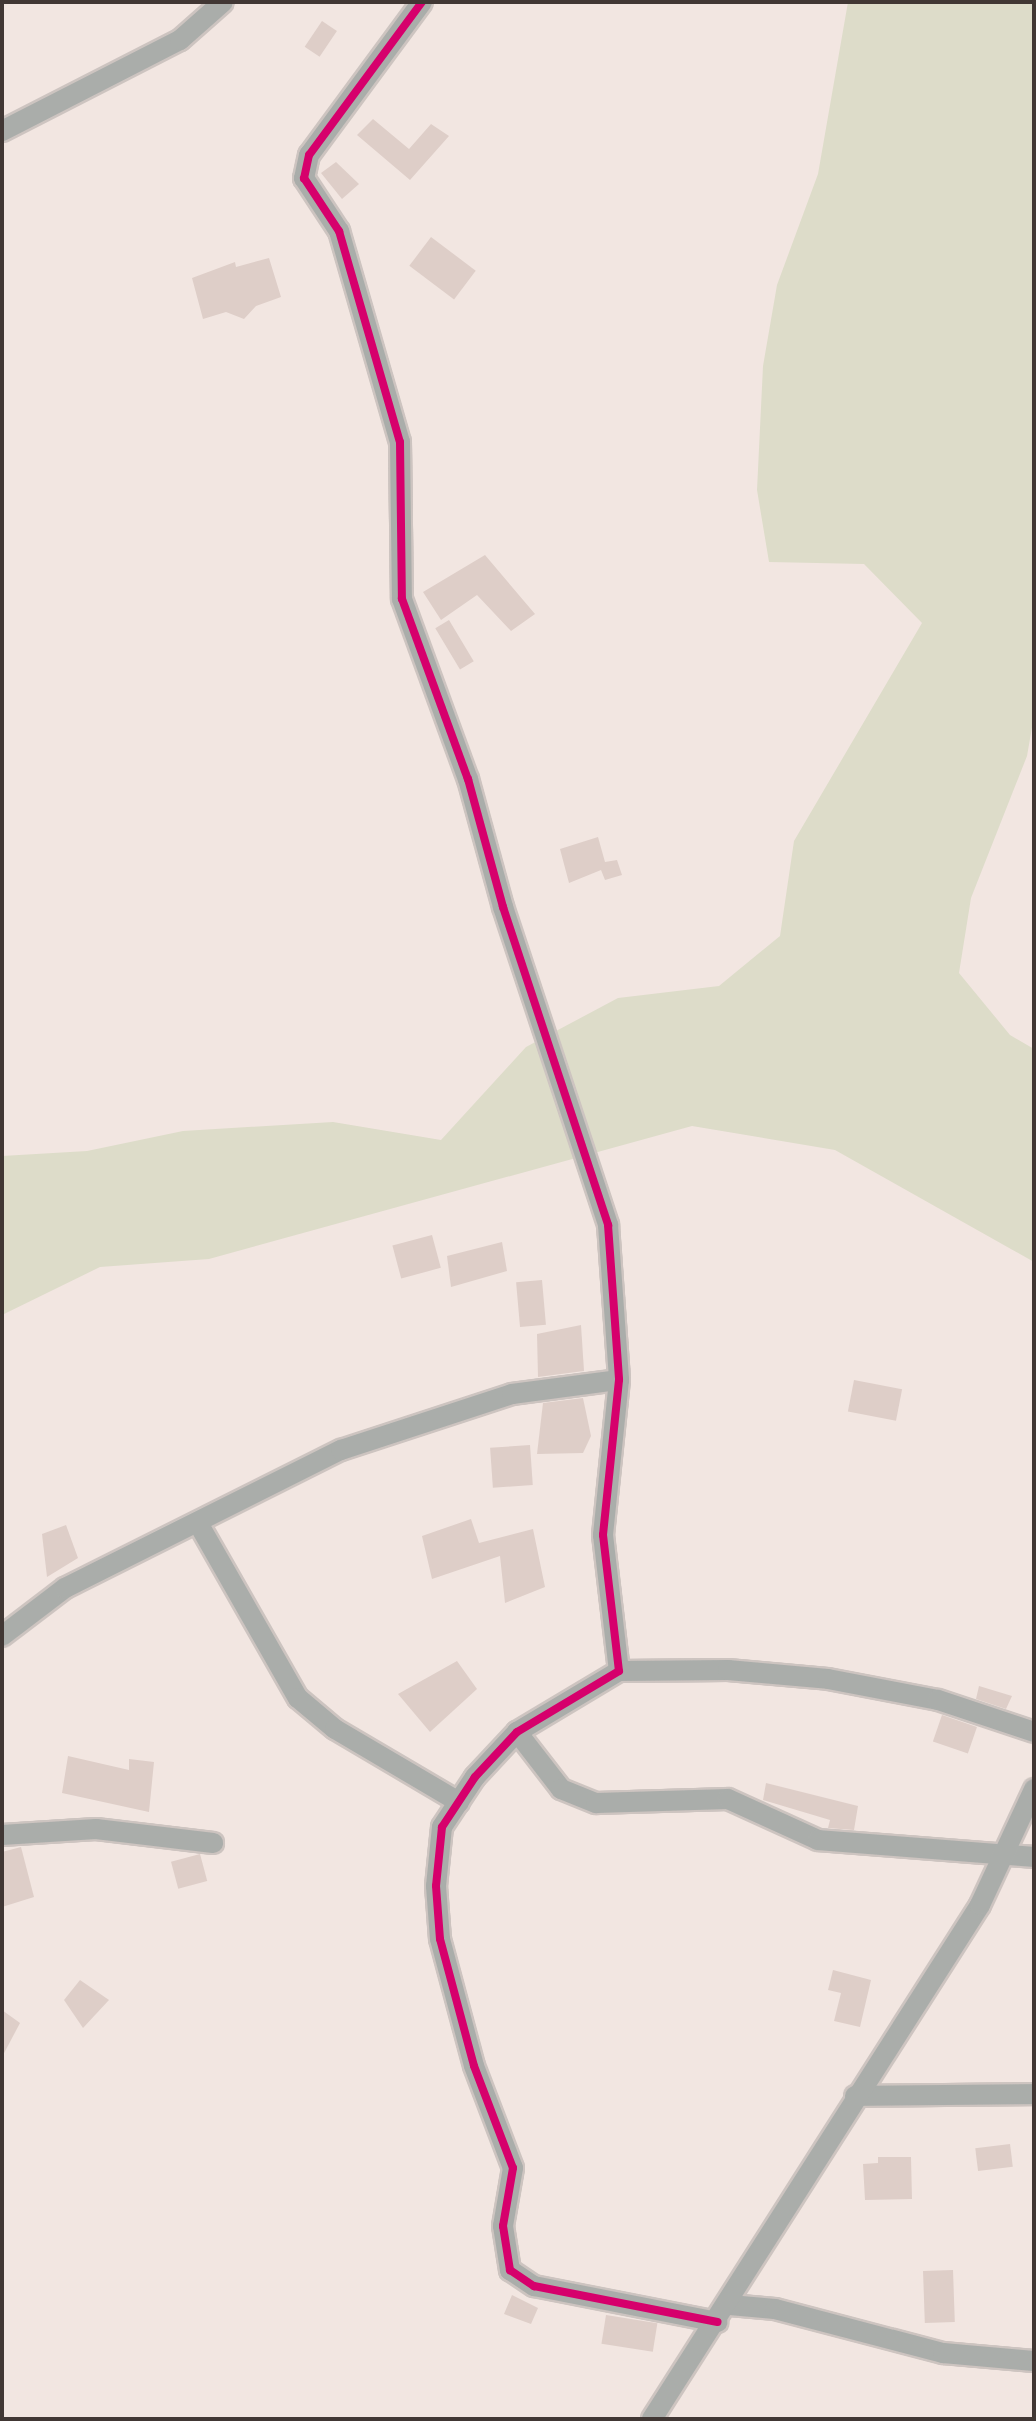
<!DOCTYPE html>
<style>
body{margin:0}
#map{position:relative;width:1036px;height:2421px;overflow:hidden;background:#f2e6e1;font-family:"IBM Plex Serif",serif}
div>[style]{position:absolute}
.green>*{inset:0;background:#dddcc9}
.building>*{inset:0;background:#decec8;transform-origin:0 0}
.roads{filter:drop-shadow(2px 0 #cdc4c0) drop-shadow(-2px 0 #cdc4c0) drop-shadow(0 2px #cdc4c0) drop-shadow(0 -2px #cdc4c0)}
.street>*{height:20px;margin:-10px;padding:0 10px;transform-origin:10px;border-radius:10px;background:#aaadaa}
.cycleway>*{height:8px;margin:-4px;padding:0 4px;transform-origin:4px;border-radius:4px;background:#d6006c}
span{translate:-50% -50%;white-space:nowrap;text-align:center;line-height:1.15;-webkit-text-stroke:7px #fdf3ef;paint-order:stroke}
.frame{position:absolute;inset:0;border:4px solid #413734;pointer-events:none}
</style>
<div id="map">
<div class="green">
<i style="clip-path:polygon(848px 2px,1034px 2px,1034px 716px,1027px 756px,971px 898px,959px 973px,1010px 1035px,1034px 1049px,1034px 1262px,835px 1150px,692px 1126px,209px 1259px,100px 1267px,2px 1315px,2px 1156px,87px 1151px,183px 1131px,333px 1122px,441px 1140px,526px 1047px,618px 998px,719px 986px,780px 936px,794px 841px,922px 623px,864px 564px,769px 562px,757px 490px,763px 366px,777px 285px,818px 174px)"></i>
</div>
<div class="building">
<i style="left:322px;top:21px;width:18px;height:31px;rotate:34deg"></i>
<i style="clip-path:polygon(373px 119px,409px 149px,431px 124px,449px 136px,410px 180px,357px 135px)"></i>
<i style="clip-path:polygon(336px 162px,359px 184px,342px 199px,321px 173px)"></i>
<i style="left:431px;top:237px;width:56px;height:36px;rotate:37deg"></i>
<i style="clip-path:polygon(269px 258px,281px 297px,256px 306px,244px 319px,226px 312px,203px 319px,192px 278px,235px 262px,236px 267px)"></i>
<i style="clip-path:polygon(485px 555px,535px 614px,511px 631px,477px 595px,441px 620px,423px 592px)"></i>
<i style="left:449px;top:620px;width:48px;height:16px;rotate:59deg"></i>
<i style="clip-path:polygon(598px 837px,605px 862px,617px 860px,622px 875px,605px 880px,601px 870px,569px 883px,560px 849px)"></i>
<i style="left:432px;top:1235px;width:34px;height:41px;rotate:75deg"></i>
<i style="clip-path:polygon(502px 1242px,507px 1271px,451px 1287px,447px 1256px)"></i>
<i style="left:542px;top:1280px;width:45px;height:26px;rotate:85deg"></i>
<i style="clip-path:polygon(581px 1325px,584px 1371px,538px 1377px,537px 1334px)"></i>
<i style="left:854px;top:1380px;width:49px;height:32px;rotate:11deg"></i>
<i style="clip-path:polygon(583px 1398px,591px 1436px,583px 1453px,537px 1454px,543px 1403px)"></i>
<i style="left:530px;top:1445px;width:40px;height:40px;rotate:86deg"></i>
<i style="clip-path:polygon(471px 1519px,479px 1543px,533px 1529px,545px 1587px,505px 1603px,500px 1556px,432px 1579px,422px 1536px)"></i>
<i style="clip-path:polygon(66px 1525px,78px 1558px,47px 1577px,42px 1534px)"></i>
<i style="clip-path:polygon(457px 1661px,477px 1689px,430px 1732px,398px 1694px)"></i>
<i style="clip-path:polygon(979px 1686px,1012px 1696px,1006px 1709px,976px 1699px)"></i>
<i style="left:942px;top:1715px;width:37px;height:28px;rotate:19deg"></i>
<i style="clip-path:polygon(68px 1756px,129px 1770px,129px 1759px,154px 1762px,149px 1812px,62px 1793px)"></i>
<i style="clip-path:polygon(766px 1783px,858px 1806px,854px 1830px,828px 1828px,830px 1820px,763px 1800px)"></i>
<i style="clip-path:polygon(21px 1847px,34px 1897px,2px 1907px,2px 1852px)"></i>
<i style="left:200px;top:1854px;width:28px;height:30px;rotate:75deg"></i>
<i style="clip-path:polygon(833px 1970px,871px 1980px,860px 2027px,834px 2021px,841px 1993px,828px 1990px)"></i>
<i style="clip-path:polygon(80px 1980px,109px 2000px,83px 2028px,64px 2000px)"></i>
<i style="clip-path:polygon(2px 2010px,20px 2023px,2px 2057px)"></i>
<i style="left:1010px;top:2144px;width:23px;height:35px;rotate:83deg"></i>
<i style="clip-path:polygon(878px 2157px,911px 2157px,912px 2199px,865px 2200px,863px 2164px,878px 2163px)"></i>
<i style="left:953px;top:2270px;width:52px;height:30px;rotate:88deg"></i>
<i style="clip-path:polygon(512px 2295px,538px 2308px,531px 2324px,504px 2314px)"></i>
<i style="left:606px;top:2315px;width:52px;height:29px;rotate:9deg"></i>
</div>
<div class="roads">
<div class="street">
<i style="left:422px;top:2px;width:190px;rotate:126.4deg"></i>
<i style="left:309px;top:155px;width:24px;rotate:102deg"></i>
<i style="left:304px;top:178px;width:64px;rotate:56.6deg"></i>
<i style="left:339px;top:231px;width:220px;rotate:73.9deg"></i>
<i style="left:400px;top:442px;width:157px;rotate:89.3deg"></i>
<i style="left:402px;top:599px;width:192px;rotate:69.9deg"></i>
<i style="left:468px;top:779px;width:133px;rotate:74.7deg"></i>
<i style="left:503px;top:907px;width:335px;rotate:71.7deg"></i>
<i style="left:608px;top:1225px;width:155px;rotate:85.9deg"></i>
<i style="left:619px;top:1380px;width:156px;rotate:95.9deg"></i>
<i style="left:603px;top:1535px;width:137px;rotate:83.3deg"></i>
<i style="left:619px;top:1671px;width:119px;rotate:149.1deg"></i>
<i style="left:517px;top:1732px;width:62px;rotate:133deg"></i>
<i style="left:475px;top:1777px;width:60px;rotate:123.4deg"></i>
<i style="left:442px;top:1827px;width:59px;rotate:95.8deg"></i>
<i style="left:436px;top:1886px;width:53px;rotate:85.7deg"></i>
<i style="left:440px;top:1939px;width:131px;rotate:75deg"></i>
<i style="left:474px;top:2066px;width:109px;rotate:69.1deg"></i>
<i style="left:513px;top:2168px;width:59px;rotate:99.8deg"></i>
<i style="left:503px;top:2226px;width:45px;rotate:81deg"></i>
<i style="left:510px;top:2270px;width:29px;rotate:34deg"></i>
<i style="left:534px;top:2286px;width:187px;rotate:11.1deg"></i>
<i style="left:2px;top:131px;width:200px;rotate:-27.1deg"></i>
<i style="left:180px;top:40px;width:57px;rotate:-41.5deg"></i>
<i style="left:198px;top:1523px;width:202px;rotate:60.3deg"></i>
<i style="left:298px;top:1698px;width:48px;rotate:40deg"></i>
<i style="left:335px;top:1729px;width:144px;rotate:30.5deg"></i>
<i style="left:2px;top:1636px;width:79px;rotate:-37.3deg"></i>
<i style="left:65px;top:1588px;width:309px;rotate:-26.6deg"></i>
<i style="left:341px;top:1450px;width:180px;rotate:-18.1deg"></i>
<i style="left:512px;top:1394px;width:108px;rotate:-7.5deg"></i>
<i style="left:619px;top:1671px;width:109px;rotate:-0.5deg"></i>
<i style="left:728px;top:1670px;width:100px;rotate:5.1deg"></i>
<i style="left:828px;top:1679px;width:112px;rotate:10.8deg"></i>
<i style="left:938px;top:1700px;width:101px;rotate:18.4deg"></i>
<i style="left:517px;top:1732px;width:72px;rotate:52.3deg"></i>
<i style="left:561px;top:1789px;width:38px;rotate:22deg"></i>
<i style="left:596px;top:1803px;width:132px;rotate:-1.7deg"></i>
<i style="left:728px;top:1799px;width:99px;rotate:24.5deg"></i>
<i style="left:818px;top:1840px;width:217px;rotate:4.5deg"></i>
<i style="left:2px;top:1835px;width:94px;rotate:-3.7deg"></i>
<i style="left:96px;top:1829px;width:118px;rotate:6.8deg"></i>
<i style="left:855px;top:2096px;width:179px;rotate:-0.6deg"></i>
<i style="left:730px;top:2305px;width:45px;rotate:5.1deg"></i>
<i style="left:775px;top:2309px;width:174px;rotate:14.7deg"></i>
<i style="left:943px;top:2353px;width:91px;rotate:5deg"></i>
<i style="left:652px;top:2419px;width:610px;rotate:-57.46deg"></i>
<i style="left:980px;top:1905px;width:128px;rotate:-65deg"></i>
</div>
</div>
<div class="cycleway">
<i style="left:422px;top:2px;width:190px;rotate:126.4deg"></i>
<i style="left:309px;top:155px;width:24px;rotate:102deg"></i>
<i style="left:304px;top:178px;width:64px;rotate:56.6deg"></i>
<i style="left:339px;top:231px;width:220px;rotate:73.9deg"></i>
<i style="left:400px;top:442px;width:157px;rotate:89.3deg"></i>
<i style="left:402px;top:599px;width:192px;rotate:69.9deg"></i>
<i style="left:468px;top:779px;width:133px;rotate:74.7deg"></i>
<i style="left:503px;top:907px;width:335px;rotate:71.7deg"></i>
<i style="left:608px;top:1225px;width:155px;rotate:85.9deg"></i>
<i style="left:619px;top:1380px;width:156px;rotate:95.9deg"></i>
<i style="left:603px;top:1535px;width:137px;rotate:83.3deg"></i>
<i style="left:619px;top:1671px;width:119px;rotate:149.1deg"></i>
<i style="left:517px;top:1732px;width:62px;rotate:133deg"></i>
<i style="left:475px;top:1777px;width:60px;rotate:123.4deg"></i>
<i style="left:442px;top:1827px;width:59px;rotate:95.8deg"></i>
<i style="left:436px;top:1886px;width:53px;rotate:85.7deg"></i>
<i style="left:440px;top:1939px;width:131px;rotate:75deg"></i>
<i style="left:474px;top:2066px;width:109px;rotate:69.1deg"></i>
<i style="left:513px;top:2168px;width:59px;rotate:99.8deg"></i>
<i style="left:503px;top:2226px;width:45px;rotate:81deg"></i>
<i style="left:510px;top:2270px;width:29px;rotate:34deg"></i>
<i style="left:534px;top:2286px;width:187px;rotate:11.1deg"></i>
</div>
<div class="frame"></div>
</div>
